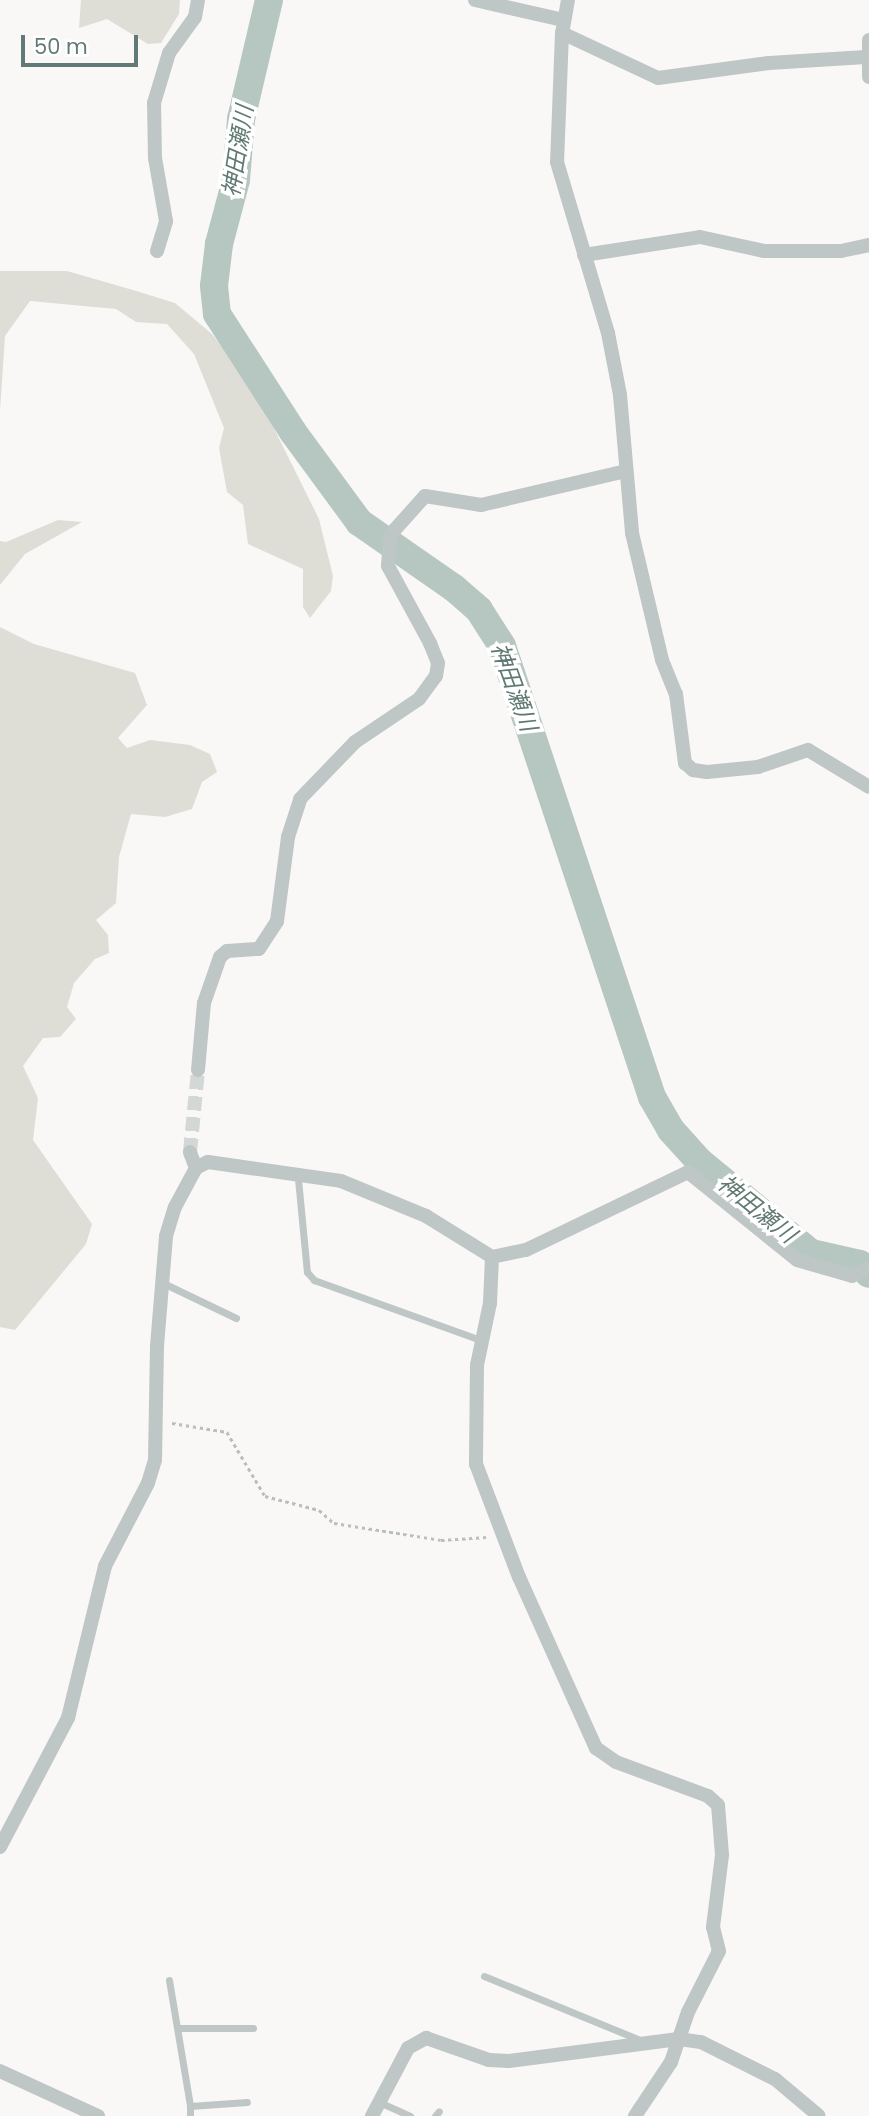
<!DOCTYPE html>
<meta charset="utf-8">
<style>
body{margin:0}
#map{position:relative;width:869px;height:2116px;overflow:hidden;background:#f9f8f7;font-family:Poppins,"Noto Sans JP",sans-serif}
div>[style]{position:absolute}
.green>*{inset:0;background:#deded6}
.river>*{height:28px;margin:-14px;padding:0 14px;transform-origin:14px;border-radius:14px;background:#b6c7c2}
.street-tunnel>*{height:14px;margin-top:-7px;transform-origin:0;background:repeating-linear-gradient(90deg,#d3d8d7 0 14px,transparent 0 21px)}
.path>*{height:2.5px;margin-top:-1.25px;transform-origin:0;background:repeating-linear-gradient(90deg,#b9bfbe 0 3.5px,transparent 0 7px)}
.lane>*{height:7px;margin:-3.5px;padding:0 3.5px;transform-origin:3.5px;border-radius:3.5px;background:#bec6c6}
.street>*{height:14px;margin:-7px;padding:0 7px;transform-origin:7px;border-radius:7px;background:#bec6c6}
span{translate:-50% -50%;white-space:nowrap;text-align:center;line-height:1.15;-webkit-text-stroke:7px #fff;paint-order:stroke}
.water-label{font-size:23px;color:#607a73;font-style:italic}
.scale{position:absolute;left:21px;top:35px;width:117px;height:32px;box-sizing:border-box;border:4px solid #617a78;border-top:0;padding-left:9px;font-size:21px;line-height:24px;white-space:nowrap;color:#617a78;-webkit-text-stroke:5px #fff;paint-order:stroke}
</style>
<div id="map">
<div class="green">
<i style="clip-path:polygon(81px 0,180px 0,179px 14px,161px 43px,148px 44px,107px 19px,79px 28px)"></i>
<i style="clip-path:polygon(0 271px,67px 271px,133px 290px,175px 303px,212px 334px,253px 386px,319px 519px,333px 576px,331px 591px,310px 618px,303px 607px,303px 569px,248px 544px,243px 505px,227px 492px,219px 448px,224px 428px,194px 354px,167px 324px,136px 322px,116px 309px,30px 301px,5px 336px,0 411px)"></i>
<i style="clip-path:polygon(58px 520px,82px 522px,25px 554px,0 585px,0 541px,6px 542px)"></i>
<i style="clip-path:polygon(0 627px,34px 644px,135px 673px,147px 705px,118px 738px,127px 748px,150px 740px,190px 745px,210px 754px,217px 772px,202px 782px,192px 809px,165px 817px,131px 814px,119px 857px,116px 903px,96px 920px,108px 935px,109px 953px,95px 959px,74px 983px,67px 1007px,76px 1019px,60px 1037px,43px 1038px,23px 1066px,38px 1098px,33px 1140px,92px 1224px,86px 1244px,15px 1330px,0 1327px)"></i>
</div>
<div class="river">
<i style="left:269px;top:0;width:122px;rotate:103.2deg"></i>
<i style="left:241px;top:119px;width:61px;rotate:94.7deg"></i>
<i style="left:236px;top:180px;width:66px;rotate:104.9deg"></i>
<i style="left:219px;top:244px;width:42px;rotate:96.8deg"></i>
<i style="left:214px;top:286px;width:28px;rotate:84deg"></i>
<i style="left:217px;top:314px;width:140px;rotate:57.2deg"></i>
<i style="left:293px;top:432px;width:112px;rotate:53.7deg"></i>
<i style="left:359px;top:522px;width:116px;rotate:34.8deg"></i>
<i style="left:454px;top:588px;width:33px;rotate:41deg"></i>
<i style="left:479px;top:610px;width:43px;rotate:57.4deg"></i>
<i style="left:502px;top:646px;width:475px;rotate:71.6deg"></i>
<i style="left:652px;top:1097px;width:38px;rotate:60deg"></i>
<i style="left:671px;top:1130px;width:42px;rotate:47.9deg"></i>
<i style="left:699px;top:1161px;width:145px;rotate:39.4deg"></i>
<i style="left:811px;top:1253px;width:50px;rotate:12.7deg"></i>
<i style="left:860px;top:1264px;width:13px;rotate:48deg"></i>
</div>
<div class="street-tunnel">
<i style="left:190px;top:1152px;width:82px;rotate:-84.4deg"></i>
</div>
<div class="path">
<i style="left:172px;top:1423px;width:56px;rotate:9.3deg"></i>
<i style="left:227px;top:1432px;width:74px;rotate:59.3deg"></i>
<i style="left:265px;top:1496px;width:56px;rotate:14.5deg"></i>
<i style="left:319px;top:1510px;width:20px;rotate:41deg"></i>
<i style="left:334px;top:1523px;width:108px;rotate:9deg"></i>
<i style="left:441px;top:1540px;width:46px;rotate:-3.7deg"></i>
</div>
<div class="lane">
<i style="left:298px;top:1179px;width:93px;rotate:84.5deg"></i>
<i style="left:307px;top:1272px;width:11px;rotate:49deg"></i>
<i style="left:314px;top:1280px;width:177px;rotate:19.8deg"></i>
<i style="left:163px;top:1283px;width:81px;rotate:25.6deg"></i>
<i style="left:484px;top:1976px;width:174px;rotate:22.3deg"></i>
<i style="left:169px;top:1980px;width:128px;rotate:80.5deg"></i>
<i style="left:180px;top:2028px;width:73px"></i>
<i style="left:379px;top:2102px;width:34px;rotate:24deg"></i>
<i style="left:190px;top:2116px;width:10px;rotate:-90deg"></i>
<i style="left:190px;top:2106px;width:57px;rotate:-4deg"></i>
<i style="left:435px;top:2116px;width:6px;rotate:-51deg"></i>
</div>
<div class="street">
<i style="left:475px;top:0;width:90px;rotate:12.8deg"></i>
<i style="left:568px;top:0;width:34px;rotate:100deg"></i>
<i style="left:562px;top:33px;width:129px;rotate:92.2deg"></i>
<i style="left:557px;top:162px;width:178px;rotate:73.4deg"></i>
<i style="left:608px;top:333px;width:63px;rotate:79deg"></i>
<i style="left:620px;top:395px;width:139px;rotate:85deg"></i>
<i style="left:632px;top:533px;width:130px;rotate:76.7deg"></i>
<i style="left:662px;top:660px;width:37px;rotate:68deg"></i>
<i style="left:676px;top:694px;width:70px;rotate:82.6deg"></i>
<i style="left:685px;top:763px;width:11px;rotate:41deg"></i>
<i style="left:693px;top:770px;width:14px;rotate:8deg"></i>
<i style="left:707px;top:772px;width:51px;rotate:-5.6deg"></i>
<i style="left:758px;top:767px;width:53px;rotate:-18.8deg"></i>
<i style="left:808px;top:750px;width:71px;rotate:31.2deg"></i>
<i style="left:562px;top:33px;width:106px;rotate:25.1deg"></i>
<i style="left:658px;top:78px;width:112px;rotate:-7.7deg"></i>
<i style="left:769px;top:63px;width:97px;rotate:-3.5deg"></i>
<i style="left:869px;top:40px;width:37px;rotate:90deg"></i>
<i style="left:157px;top:251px;width:31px;rotate:-73deg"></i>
<i style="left:166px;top:221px;width:64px;rotate:-99.9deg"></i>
<i style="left:155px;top:158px;width:55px;rotate:-91deg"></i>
<i style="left:154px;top:103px;width:52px;rotate:-73.3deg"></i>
<i style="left:169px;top:53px;width:44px;rotate:-54.2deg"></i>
<i style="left:195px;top:17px;width:17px;rotate:-80deg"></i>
<i style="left:584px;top:255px;width:117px;rotate:-8.8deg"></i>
<i style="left:700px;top:237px;width:66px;rotate:12.3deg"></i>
<i style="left:764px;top:251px;width:77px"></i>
<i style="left:841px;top:251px;width:29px;rotate:-12deg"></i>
<i style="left:198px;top:1070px;width:67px;rotate:-84.9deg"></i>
<i style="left:204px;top:1003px;width:49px;rotate:-70.8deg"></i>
<i style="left:220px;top:957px;width:9px;rotate:-41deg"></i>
<i style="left:227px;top:951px;width:32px;rotate:-4deg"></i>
<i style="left:259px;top:949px;width:33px;rotate:-57deg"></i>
<i style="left:277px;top:921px;width:85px;rotate:-82.5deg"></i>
<i style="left:288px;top:837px;width:40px;rotate:-72deg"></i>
<i style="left:300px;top:799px;width:79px;rotate:-46deg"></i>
<i style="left:355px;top:742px;width:77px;rotate:-33.9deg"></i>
<i style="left:419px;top:699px;width:29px;rotate:-54deg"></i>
<i style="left:436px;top:676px;width:13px;rotate:-81deg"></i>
<i style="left:438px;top:663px;width:22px;rotate:-112deg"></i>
<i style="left:430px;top:643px;width:88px;rotate:-118.6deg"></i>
<i style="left:388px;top:566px;width:31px;rotate:-86deg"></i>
<i style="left:390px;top:535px;width:52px;rotate:-48.1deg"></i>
<i style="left:425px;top:496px;width:57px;rotate:9.1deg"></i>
<i style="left:481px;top:505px;width:149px;rotate:-13.2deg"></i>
<i style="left:196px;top:1168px;width:13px;rotate:-27deg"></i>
<i style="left:208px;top:1162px;width:134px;rotate:8.1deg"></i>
<i style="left:341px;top:1181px;width:92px;rotate:22.4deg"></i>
<i style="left:426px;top:1216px;width:78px;rotate:31.8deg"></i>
<i style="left:492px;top:1257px;width:35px;rotate:-12deg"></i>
<i style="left:526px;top:1250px;width:180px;rotate:-25.7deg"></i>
<i style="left:688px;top:1172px;width:140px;rotate:38.9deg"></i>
<i style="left:797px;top:1260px;width:57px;rotate:16.2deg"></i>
<i style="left:852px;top:1276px;width:19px;rotate:-25deg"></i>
<i style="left:492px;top:1257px;width:46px;rotate:92.5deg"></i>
<i style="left:490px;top:1303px;width:63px;rotate:101.8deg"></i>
<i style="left:477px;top:1365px;width:99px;rotate:90.6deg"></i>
<i style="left:476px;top:1464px;width:121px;rotate:69.2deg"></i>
<i style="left:519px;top:1577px;width:188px;rotate:65.8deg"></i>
<i style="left:596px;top:1748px;width:24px;rotate:35deg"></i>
<i style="left:616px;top:1762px;width:98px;rotate:20.3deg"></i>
<i style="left:708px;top:1796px;width:13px;rotate:42deg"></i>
<i style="left:718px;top:1805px;width:50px;rotate:85.4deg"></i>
<i style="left:722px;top:1855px;width:73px;rotate:97.1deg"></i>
<i style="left:713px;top:1927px;width:25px;rotate:76deg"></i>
<i style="left:719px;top:1951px;width:68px;rotate:116.9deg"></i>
<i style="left:688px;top:2012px;width:53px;rotate:108.8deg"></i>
<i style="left:671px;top:2062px;width:65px;rotate:123.7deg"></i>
<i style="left:0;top:1847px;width:146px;rotate:-62.2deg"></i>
<i style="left:68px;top:1718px;width:156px;rotate:-76.3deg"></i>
<i style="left:105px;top:1566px;width:93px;rotate:-62.6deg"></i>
<i style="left:148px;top:1483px;width:24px;rotate:-73deg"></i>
<i style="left:155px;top:1460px;width:114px;rotate:-89deg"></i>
<i style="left:157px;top:1346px;width:110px;rotate:-85.3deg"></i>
<i style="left:166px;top:1236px;width:30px;rotate:-73deg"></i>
<i style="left:175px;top:1207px;width:44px;rotate:-61.7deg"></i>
<i style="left:196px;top:1168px;width:17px;rotate:-111deg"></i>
<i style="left:0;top:2071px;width:108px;rotate:24.7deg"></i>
<i style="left:372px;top:2116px;width:77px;rotate:-62.1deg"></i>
<i style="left:408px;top:2048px;width:21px;rotate:-29deg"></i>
<i style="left:426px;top:2038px;width:67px;rotate:19.2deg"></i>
<i style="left:489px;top:2060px;width:20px;rotate:3deg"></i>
<i style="left:509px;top:2061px;width:171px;rotate:-7.4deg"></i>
<i style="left:679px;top:2039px;width:22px;rotate:8deg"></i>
<i style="left:701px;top:2042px;width:83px;rotate:26.6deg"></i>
<i style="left:775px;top:2079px;width:57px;rotate:40.1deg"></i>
</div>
<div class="water-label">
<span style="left:238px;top:151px;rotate:-81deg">神田瀬川</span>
<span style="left:514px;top:687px;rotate:70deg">神田瀬川</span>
<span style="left:757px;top:1209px;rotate:39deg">神田瀬川</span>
</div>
<div class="scale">50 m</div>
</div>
